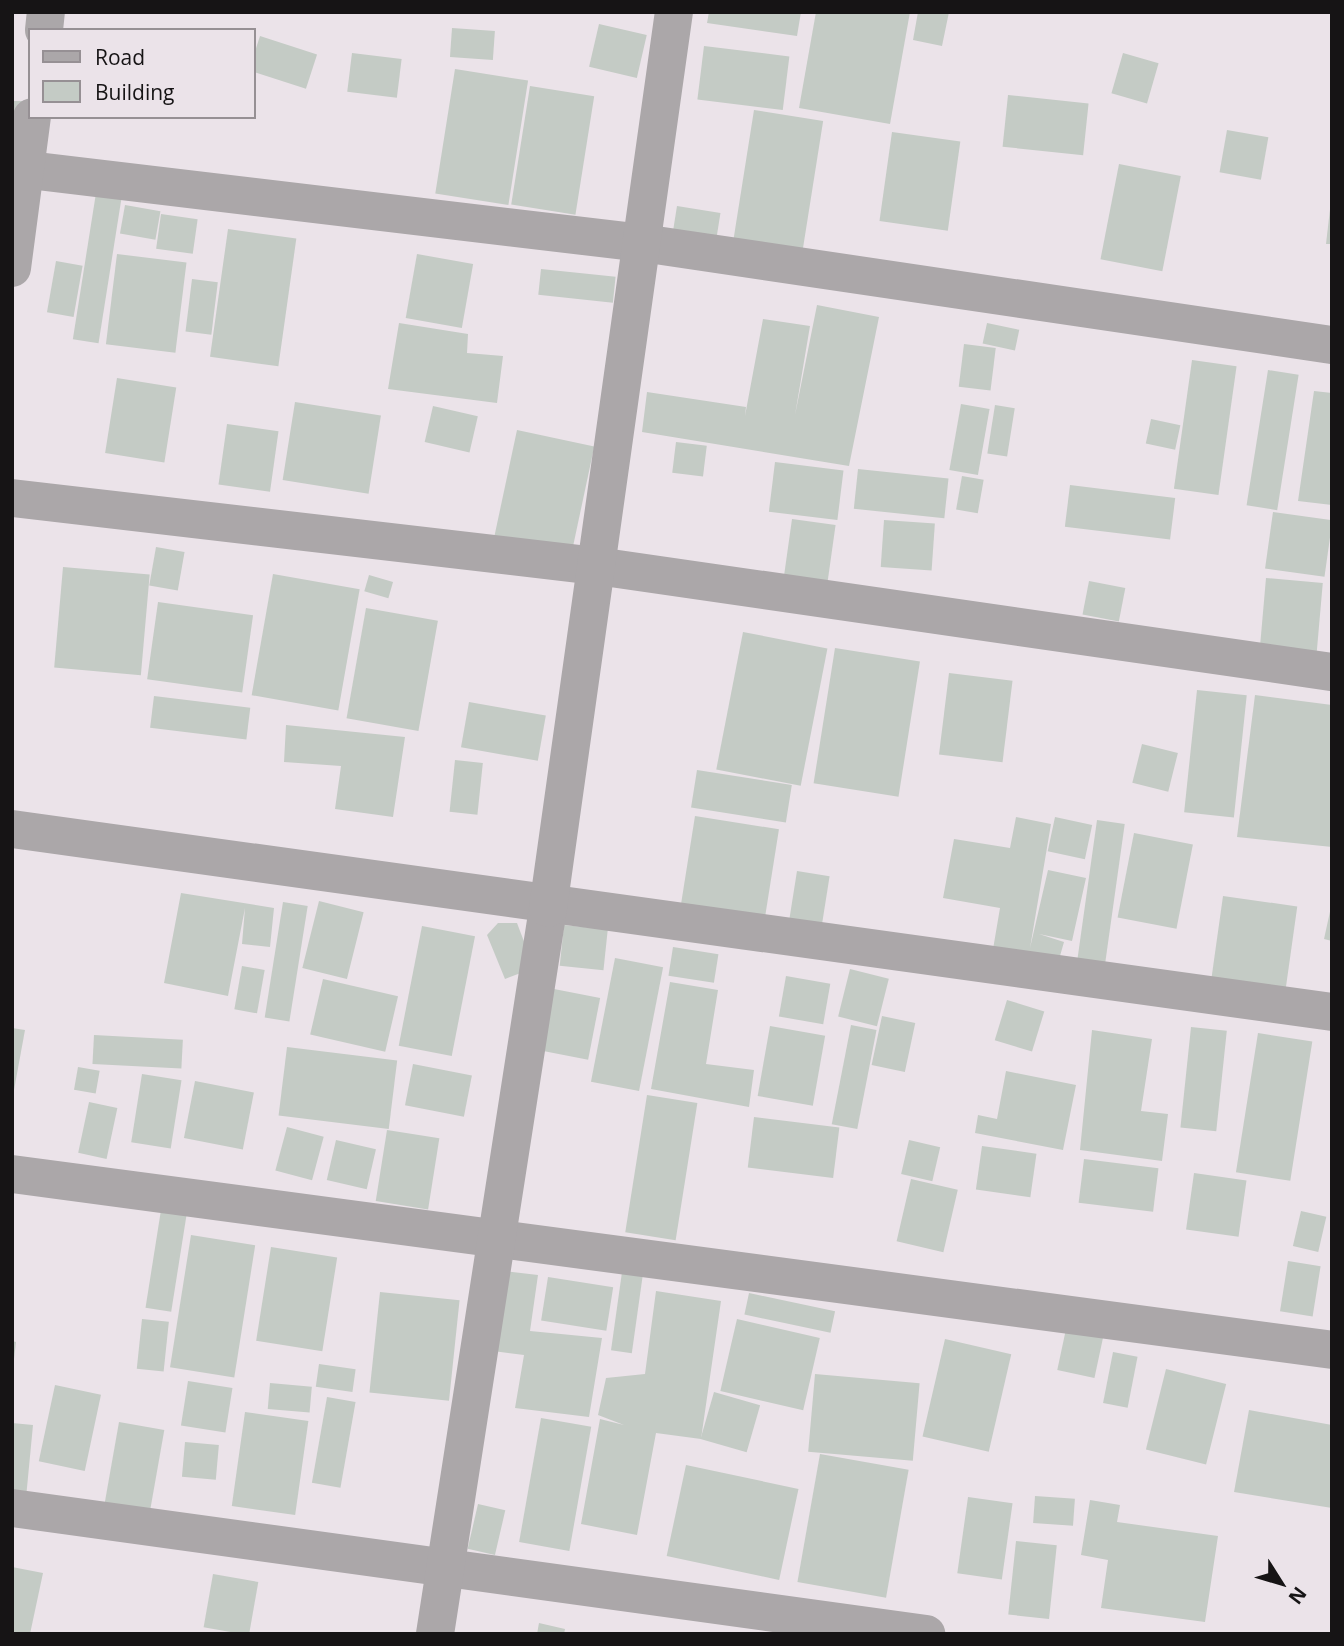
<!DOCTYPE html>
<style>
body{margin:0}
#map{position:relative;width:1344px;height:1646px;overflow:hidden;background:#ebe3e9;font-family:"Open Sans",sans-serif}
div>[style]{position:absolute}
.building>*{inset:0;background:#c4cbc5;transform-origin:0 0}
.minor>*{height:38px;margin:-19px;padding:0 19px;transform-origin:19px;border-radius:19px;background:#aba7a9}
span{translate:-50% -50%;white-space:nowrap;text-align:center;line-height:1.15;-webkit-text-stroke:7px #ebe3e9;paint-order:stroke}
.frame{position:absolute;inset:0;border:14px solid #161415;pointer-events:none}
.legend{position:absolute;left:28px;top:28px;width:228px;height:91px;box-sizing:border-box;background:#ebe3e9;border:2px solid #969094;margin:0;padding:9px 12px;list-style:none;font-size:21px;color:#161415}
.legend li{display:flex;align-items:center;gap:14px;height:35px}
.legend b{width:35px;border:2px solid #969094}
.north{position:absolute;left:1246px;top:1548px;width:70px;height:70px;-webkit-text-stroke:5px #ebe3e9;paint-order:stroke;rotate:127deg;font-size:19px;font-weight:700;line-height:28px;text-align:center;color:#161415}
.north::after{content:'';display:block;margin:auto;width:24px;height:32px;background:#161415;clip-path:polygon(50% 0,100% 100%,50% 72%,0 100%)}
</style>
<div id="map">
<div class="building">
<i style="clip-path:polygon(709px 12px,801px 12px,797px 36px,707px 23px)"></i>
<i style="clip-path:polygon(816px 12px,910px 12px,890px 124px,799px 108px)"></i>
<i style="clip-path:polygon(918px 12px,949px 12px,942px 46px,913px 40px)"></i>
<i style="left:599px;top:24px;width:49px;height:44px;rotate:13deg"></i>
<i style="left:452px;top:28px;width:43px;height:29px;rotate:4deg"></i>
<i style="left:260px;top:36px;width:60px;height:36px;rotate:18deg"></i>
<i style="left:704px;top:46px;width:86px;height:54px;rotate:7deg"></i>
<i style="left:352px;top:53px;width:50px;height:39px;rotate:7deg"></i>
<i style="left:1123px;top:53px;width:37px;height:42px;rotate:16deg"></i>
<i style="left:455px;top:69px;width:74px;height:126px;rotate:9deg"></i>
<i style="left:530px;top:86px;width:65px;height:120px;rotate:9deg"></i>
<i style="left:1008px;top:95px;width:81px;height:52px;rotate:6deg"></i>
<i style="clip-path:polygon(12px 101px,25px 101px,12px 131px)"></i>
<i style="left:754px;top:110px;width:70px;height:136px;rotate:9deg"></i>
<i style="left:1227px;top:130px;width:42px;height:43px;rotate:10deg"></i>
<i style="left:892px;top:132px;width:69px;height:90px;rotate:8deg"></i>
<i style="left:1119px;top:164px;width:63px;height:97px;rotate:11deg"></i>
<i style="clip-path:polygon(1332px 192px,1332px 244px,1326px 244px)"></i>
<i style="left:96px;top:193px;width:26px;height:148px;rotate:9deg"></i>
<i style="left:125px;top:205px;width:36px;height:29px;rotate:10deg"></i>
<i style="left:677px;top:206px;width:44px;height:33px;rotate:9deg"></i>
<i style="left:161px;top:214px;width:37px;height:35px;rotate:8deg"></i>
<i style="left:228px;top:229px;width:69px;height:129px;rotate:8deg"></i>
<i style="left:117px;top:254px;width:70px;height:91px;rotate:7deg"></i>
<i style="left:417px;top:254px;width:57px;height:65px;rotate:10deg"></i>
<i style="left:56px;top:261px;width:27px;height:52px;rotate:10deg"></i>
<i style="left:541px;top:269px;width:75px;height:26px;rotate:6deg"></i>
<i style="left:192px;top:279px;width:26px;height:53px;rotate:7deg"></i>
<i style="clip-path:polygon(817px 305px,879px 317px,849px 466px,642px 432px,647px 392px,746px 407px,745px 416px,763px 319px,810px 326px,795px 415px)"></i>
<i style="clip-path:polygon(399px 323px,468px 334px,467px 353px,503px 356px,497px 403px,388px 389px)"></i>
<i style="left:987px;top:323px;width:33px;height:21px;rotate:12deg"></i>
<i style="left:964px;top:344px;width:32px;height:43px;rotate:7deg"></i>
<i style="left:1192px;top:360px;width:45px;height:130px;rotate:8deg"></i>
<i style="left:1268px;top:370px;width:31px;height:137px;rotate:9deg"></i>
<i style="left:117px;top:378px;width:60px;height:76px;rotate:9deg"></i>
<i style="clip-path:polygon(1314px 391px,1332px 393px,1332px 505px,1298px 501px)"></i>
<i style="left:295px;top:402px;width:87px;height:79px;rotate:9deg"></i>
<i style="left:961px;top:404px;width:29px;height:67px;rotate:10deg"></i>
<i style="left:995px;top:405px;width:20px;height:49px;rotate:9deg"></i>
<i style="left:433px;top:406px;width:46px;height:37px;rotate:13deg"></i>
<i style="left:1151px;top:419px;width:30px;height:25px;rotate:12deg"></i>
<i style="left:227px;top:424px;width:52px;height:61px;rotate:8deg"></i>
<i style="left:517px;top:430px;width:79px;height:109px;rotate:12deg"></i>
<i style="left:676px;top:442px;width:31px;height:31px;rotate:7deg"></i>
<i style="left:775px;top:462px;width:69px;height:50px;rotate:7deg"></i>
<i style="left:858px;top:469px;width:91px;height:40px;rotate:6deg"></i>
<i style="left:962px;top:476px;width:22px;height:34px;rotate:10deg"></i>
<i style="left:1070px;top:485px;width:106px;height:42px;rotate:7deg"></i>
<i style="left:1273px;top:512px;width:60px;height:57px;rotate:8deg"></i>
<i style="left:792px;top:519px;width:44px;height:60px;rotate:8deg"></i>
<i style="left:884px;top:520px;width:51px;height:47px;rotate:4deg"></i>
<i style="left:156px;top:547px;width:29px;height:39px;rotate:10deg"></i>
<i style="left:63px;top:567px;width:87px;height:101px;rotate:5deg"></i>
<i style="left:273px;top:574px;width:88px;height:123px;rotate:10deg"></i>
<i style="left:369px;top:575px;width:25px;height:17px;rotate:16deg"></i>
<i style="left:1266px;top:578px;width:57px;height:75px;rotate:5deg"></i>
<i style="left:1089px;top:581px;width:37px;height:34px;rotate:11deg"></i>
<i style="left:158px;top:602px;width:96px;height:78px;rotate:8deg"></i>
<i style="left:366px;top:608px;width:73px;height:112px;rotate:10deg"></i>
<i style="left:743px;top:632px;width:86px;height:140px;rotate:11deg"></i>
<i style="left:835px;top:648px;width:86px;height:137px;rotate:9deg"></i>
<i style="left:949px;top:673px;width:64px;height:82px;rotate:7deg"></i>
<i style="left:1197px;top:690px;width:50px;height:123px;rotate:6deg"></i>
<i style="clip-path:polygon(1255px 695px,1332px 705px,1332px 847px,1237px 837px)"></i>
<i style="left:154px;top:696px;width:97px;height:32px;rotate:7deg"></i>
<i style="left:469px;top:702px;width:78px;height:46px;rotate:10deg"></i>
<i style="clip-path:polygon(286px 725px,405px 737px,393px 817px,335px 809px,341px 766px,284px 762px)"></i>
<i style="left:1142px;top:744px;width:37px;height:40px;rotate:14deg"></i>
<i style="left:455px;top:760px;width:28px;height:52px;rotate:6deg"></i>
<i style="left:697px;top:770px;width:96px;height:38px;rotate:9deg"></i>
<i style="left:695px;top:816px;width:85px;height:96px;rotate:9deg"></i>
<i style="clip-path:polygon(1016px 817px,1051px 824px,1030px 948px,1048px 870px,1086px 878px,1072px 941px,1039px 934px,1064px 942px,1056px 970px,991px 961px,1000px 908px,943px 898px,954px 839px,1010px 848px)"></i>
<i style="left:1055px;top:817px;width:38px;height:35px;rotate:12deg"></i>
<i style="left:1097px;top:820px;width:28px;height:152px;rotate:8deg"></i>
<i style="left:1134px;top:833px;width:60px;height:86px;rotate:11deg"></i>
<i style="left:797px;top:871px;width:33px;height:61px;rotate:9deg"></i>
<i style="clip-path:polygon(181px 893px,274px 908px,270px 947px,242px 944px,245px 908px,228px 996px,164px 983px)"></i>
<i style="left:1223px;top:896px;width:75px;height:89px;rotate:8deg"></i>
<i style="left:319px;top:901px;width:46px;height:69px;rotate:14deg"></i>
<i style="left:283px;top:902px;width:25px;height:117px;rotate:9deg"></i>
<i style="clip-path:polygon(1331px 907px,1332px 908px,1332px 941px,1324px 939px)"></i>
<i style="clip-path:polygon(498px 923px,517px 923px,534px 968px,505px 979px,487px 935px)"></i>
<i style="left:564px;top:925px;width:44px;height:41px;rotate:6deg"></i>
<i style="left:422px;top:926px;width:54px;height:122px;rotate:11deg"></i>
<i style="left:673px;top:947px;width:46px;height:29px;rotate:9deg"></i>
<i style="left:615px;top:958px;width:49px;height:126px;rotate:11deg"></i>
<i style="left:242px;top:966px;width:23px;height:44px;rotate:10deg"></i>
<i style="left:850px;top:969px;width:40px;height:49px;rotate:14deg"></i>
<i style="left:786px;top:976px;width:45px;height:41px;rotate:10deg"></i>
<i style="left:323px;top:979px;width:77px;height:57px;rotate:13deg"></i>
<i style="clip-path:polygon(670px 982px,718px 990px,706px 1064px,754px 1070px,749px 1107px,651px 1089px)"></i>
<i style="left:554px;top:989px;width:47px;height:63px;rotate:11deg"></i>
<i style="left:1007px;top:1000px;width:39px;height:42px;rotate:17deg"></i>
<i style="left:882px;top:1016px;width:34px;height:50px;rotate:12deg"></i>
<i style="left:851px;top:1025px;width:26px;height:101px;rotate:11deg"></i>
<i style="left:770px;top:1026px;width:56px;height:71px;rotate:10deg"></i>
<i style="left:1191px;top:1027px;width:36px;height:101px;rotate:6deg"></i>
<i style="clip-path:polygon(12px 1028px,25px 1030px,14px 1090px,12px 1090px)"></i>
<i style="clip-path:polygon(1092px 1030px,1152px 1039px,1141px 1111px,1168px 1114px,1162px 1161px,1080px 1150px)"></i>
<i style="left:1258px;top:1033px;width:55px;height:141px;rotate:9deg"></i>
<i style="left:94px;top:1035px;width:89px;height:29px;rotate:3deg"></i>
<i style="left:287px;top:1047px;width:111px;height:69px;rotate:7deg"></i>
<i style="left:413px;top:1064px;width:60px;height:42px;rotate:11deg"></i>
<i style="left:78px;top:1067px;width:22px;height:23px;rotate:10deg"></i>
<i style="clip-path:polygon(1006px 1071px,1076px 1085px,1063px 1150px,975px 1133px,978px 1115px,997px 1119px)"></i>
<i style="left:142px;top:1074px;width:40px;height:69px;rotate:9deg"></i>
<i style="left:195px;top:1081px;width:60px;height:58px;rotate:11deg"></i>
<i style="left:647px;top:1095px;width:51px;height:139px;rotate:9deg"></i>
<i style="left:89px;top:1102px;width:29px;height:52px;rotate:12deg"></i>
<i style="left:754px;top:1117px;width:86px;height:51px;rotate:7deg"></i>
<i style="left:287px;top:1127px;width:38px;height:45px;rotate:15deg"></i>
<i style="left:387px;top:1130px;width:53px;height:72px;rotate:9deg"></i>
<i style="left:336px;top:1140px;width:41px;height:41px;rotate:13deg"></i>
<i style="left:909px;top:1140px;width:32px;height:35px;rotate:13deg"></i>
<i style="left:982px;top:1146px;width:55px;height:44px;rotate:8deg"></i>
<i style="left:1084px;top:1159px;width:75px;height:44px;rotate:7deg"></i>
<i style="left:1194px;top:1173px;width:53px;height:57px;rotate:8deg"></i>
<i style="left:911px;top:1179px;width:48px;height:64px;rotate:13deg"></i>
<i style="left:161px;top:1210px;width:26px;height:99px;rotate:9deg"></i>
<i style="left:1301px;top:1211px;width:26px;height:36px;rotate:13deg"></i>
<i style="left:191px;top:1235px;width:65px;height:134px;rotate:9deg"></i>
<i style="left:271px;top:1247px;width:67px;height:95px;rotate:9deg"></i>
<i style="left:1288px;top:1261px;width:33px;height:51px;rotate:9deg"></i>
<i style="clip-path:polygon(504px 1271px,538px 1275px,530px 1331px,602px 1338px,589px 1417px,515px 1408px,524px 1355px,493px 1351px)"></i>
<i style="left:622px;top:1272px;width:21px;height:79px;rotate:8deg"></i>
<i style="left:548px;top:1277px;width:66px;height:44px;rotate:9deg"></i>
<i style="clip-path:polygon(656px 1291px,721px 1301px,701px 1439px,656px 1433px,637px 1535px,581px 1524px,600px 1419px,624px 1425px,598px 1415px,606px 1378px,645px 1374px)"></i>
<i style="left:380px;top:1292px;width:80px;height:101px;rotate:6deg"></i>
<i style="left:749px;top:1293px;width:88px;height:22px;rotate:12deg"></i>
<i style="left:142px;top:1319px;width:27px;height:50px;rotate:6deg"></i>
<i style="left:737px;top:1319px;width:85px;height:74px;rotate:13deg"></i>
<i style="left:1066px;top:1329px;width:38px;height:42px;rotate:12deg"></i>
<i style="left:945px;top:1339px;width:68px;height:100px;rotate:13deg"></i>
<i style="clip-path:polygon(12px 1341px,16px 1342px,14px 1359px,12px 1359px)"></i>
<i style="left:1113px;top:1352px;width:25px;height:52px;rotate:11deg"></i>
<i style="left:319px;top:1364px;width:37px;height:23px;rotate:8deg"></i>
<i style="left:1166px;top:1369px;width:62px;height:83px;rotate:14deg"></i>
<i style="left:815px;top:1374px;width:105px;height:78px;rotate:5deg"></i>
<i style="left:188px;top:1381px;width:45px;height:45px;rotate:9deg"></i>
<i style="left:270px;top:1383px;width:42px;height:26px;rotate:5deg"></i>
<i style="left:55px;top:1385px;width:47px;height:78px;rotate:12deg"></i>
<i style="left:714px;top:1392px;width:48px;height:49px;rotate:16deg"></i>
<i style="left:327px;top:1397px;width:29px;height:87px;rotate:10deg"></i>
<i style="clip-path:polygon(1249px 1410px,1332px 1425px,1332px 1508px,1234px 1492px)"></i>
<i style="left:245px;top:1412px;width:64px;height:95px;rotate:8deg"></i>
<i style="left:541px;top:1418px;width:51px;height:126px;rotate:10deg"></i>
<i style="left:119px;top:1422px;width:46px;height:82px;rotate:10deg"></i>
<i style="clip-path:polygon(12px 1423px,33px 1425px,26px 1498px,12px 1496px)"></i>
<i style="left:185px;top:1442px;width:34px;height:35px;rotate:5deg"></i>
<i style="left:820px;top:1454px;width:90px;height:130px;rotate:10deg"></i>
<i style="left:686px;top:1465px;width:115px;height:93px;rotate:12deg"></i>
<i style="left:1035px;top:1496px;width:40px;height:27px;rotate:4deg"></i>
<i style="left:968px;top:1497px;width:45px;height:77px;rotate:8deg"></i>
<i style="clip-path:polygon(1090px 1500px,1120px 1505px,1117px 1522px,1218px 1536px,1205px 1622px,1101px 1608px,1108px 1560px,1081px 1555px)"></i>
<i style="left:478px;top:1504px;width:28px;height:46px;rotate:13deg"></i>
<i style="left:1016px;top:1541px;width:41px;height:74px;rotate:6deg"></i>
<i style="clip-path:polygon(12px 1567px,43px 1573px,30px 1634px,12px 1633px)"></i>
<i style="left:213px;top:1574px;width:46px;height:54px;rotate:10deg"></i>
<i style="clip-path:polygon(539px 1623px,565px 1629px,564px 1634px,537px 1634px)"></i>
</div>
<div class="minor">
<i style="left:44px;top:30px;width:18px;rotate:-84deg"></i>
<i style="left:12px;top:168px;width:634px;rotate:6.79deg"></i>
<i style="left:642px;top:243px;width:697px;rotate:8.41deg"></i>
<i style="left:12px;top:268px;width:152px;rotate:-82.5deg"></i>
<i style="left:12px;top:498px;width:589px;rotate:6.63deg"></i>
<i style="left:597px;top:566px;width:743px;rotate:8.21deg"></i>
<i style="left:12px;top:829px;width:1333px;rotate:7.89deg"></i>
<i style="left:12px;top:1174px;width:1332px;rotate:7.59deg"></i>
<i style="left:12px;top:1508px;width:923px;rotate:7.85deg"></i>
<i style="left:435px;top:1634px;width:735px;rotate:-81.15deg"></i>
<i style="left:548px;top:908px;width:905px;rotate:-82deg"></i>
</div>
<div class="frame"></div>
<ul class="legend">
<li><b style="height:9px;background:#aba7a9"></b>Road</li>
<li><b style="height:19px;background:#c4cbc5"></b>Building</li>
</ul>
<div class="north">N</div>
</div>
